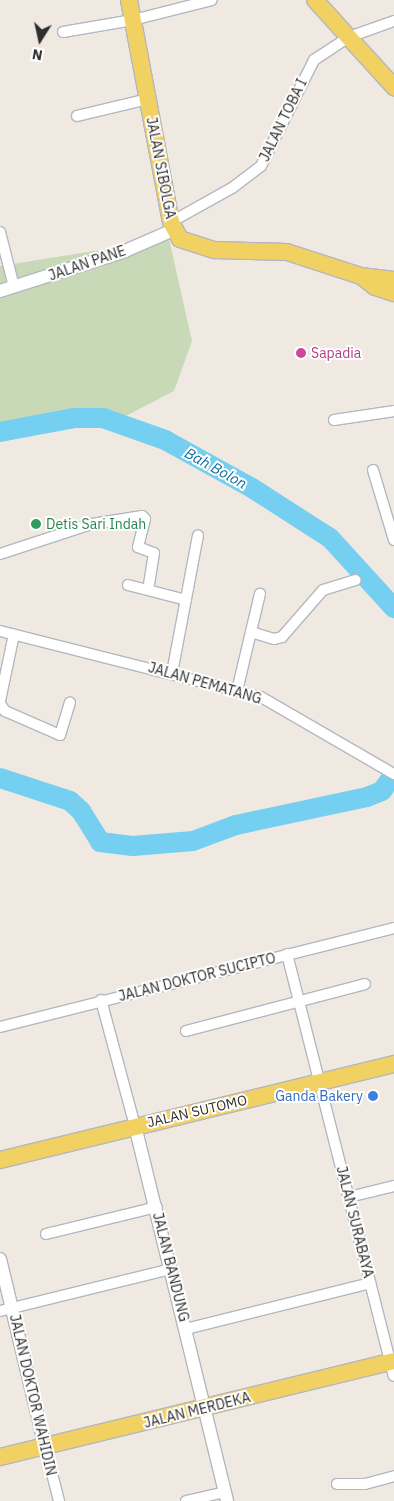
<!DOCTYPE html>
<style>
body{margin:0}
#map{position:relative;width:394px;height:1501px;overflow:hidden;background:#efe9e1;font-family:"IBM Plex Sans",sans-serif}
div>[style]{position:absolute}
.cemetery>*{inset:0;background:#c8d9b8}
.river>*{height:20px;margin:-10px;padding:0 10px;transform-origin:10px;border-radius:10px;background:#75cff0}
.roads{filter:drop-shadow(1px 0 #b4b7c1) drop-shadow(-1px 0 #b4b7c1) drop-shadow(0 1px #b4b7c1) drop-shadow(0 -1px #b4b7c1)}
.minor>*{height:10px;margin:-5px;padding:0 5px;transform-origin:5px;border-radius:5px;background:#fff}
.tertiary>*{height:12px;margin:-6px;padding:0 6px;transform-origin:6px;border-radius:6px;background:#fff}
.primary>*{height:16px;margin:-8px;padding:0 8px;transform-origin:8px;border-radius:8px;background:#f2d163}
.dots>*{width:14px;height:14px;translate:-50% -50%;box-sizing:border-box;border:2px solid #fff;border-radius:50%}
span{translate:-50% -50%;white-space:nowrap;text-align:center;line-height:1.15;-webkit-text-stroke:4px #fff;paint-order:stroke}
.street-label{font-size:14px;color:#2e2e2e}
.hotel-label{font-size:14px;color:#b23c85}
.left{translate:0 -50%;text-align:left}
.leisure-label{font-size:14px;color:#27864d}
.shop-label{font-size:14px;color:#366cbe}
.right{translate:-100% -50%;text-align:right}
.water-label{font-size:15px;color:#0d6fa3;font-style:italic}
.north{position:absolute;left:15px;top:15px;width:50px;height:50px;-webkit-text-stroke:4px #fff;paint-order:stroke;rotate:190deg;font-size:14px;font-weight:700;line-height:20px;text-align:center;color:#2e2e2e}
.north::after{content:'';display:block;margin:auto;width:18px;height:22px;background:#2e2e2e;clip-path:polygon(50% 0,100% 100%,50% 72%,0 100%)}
</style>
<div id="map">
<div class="cemetery">
<i style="clip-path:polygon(169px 239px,192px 341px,174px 391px,124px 417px,70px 412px,0 426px,0 266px)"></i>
</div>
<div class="river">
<i style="left:0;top:432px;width:75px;rotate:-10.7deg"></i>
<i style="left:74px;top:418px;width:29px"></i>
<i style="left:103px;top:418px;width:66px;rotate:19.5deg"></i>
<i style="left:165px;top:440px;width:99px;rotate:28.9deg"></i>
<i style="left:252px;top:488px;width:93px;rotate:32.7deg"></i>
<i style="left:330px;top:538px;width:95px;rotate:47.6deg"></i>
<i style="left:0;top:778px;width:74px;rotate:18.2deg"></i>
<i style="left:70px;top:801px;width:15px;rotate:42deg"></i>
<i style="left:81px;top:811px;width:36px;rotate:58deg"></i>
<i style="left:100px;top:842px;width:33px;rotate:7deg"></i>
<i style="left:133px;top:846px;width:60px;rotate:-4.8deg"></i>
<i style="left:193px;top:841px;width:46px;rotate:-20.4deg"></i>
<i style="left:236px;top:825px;width:134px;rotate:-12.1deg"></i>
<i style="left:367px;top:797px;width:16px;rotate:-22deg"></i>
<i style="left:382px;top:791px;width:12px;rotate:-55deg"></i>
</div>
<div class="roads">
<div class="minor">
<i style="left:63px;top:32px;width:71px;rotate:-9.7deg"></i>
<i style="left:133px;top:20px;width:81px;rotate:-14.2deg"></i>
<i style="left:77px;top:116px;width:73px;rotate:-13.5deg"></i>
<i style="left:171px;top:222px;width:70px;rotate:-29.1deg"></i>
<i style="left:232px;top:188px;width:36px;rotate:-37deg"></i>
<i style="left:261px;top:166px;width:119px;rotate:-63.4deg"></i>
<i style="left:314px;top:60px;width:42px;rotate:-33.3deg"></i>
<i style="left:349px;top:37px;width:48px;rotate:-19.6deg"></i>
<i style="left:0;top:232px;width:57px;rotate:75.7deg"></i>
<i style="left:334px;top:420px;width:61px;rotate:-8.5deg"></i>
<i style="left:373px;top:470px;width:73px;rotate:73.3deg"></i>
<i style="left:0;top:554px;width:97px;rotate:-18.1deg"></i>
<i style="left:92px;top:524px;width:51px;rotate:-9.1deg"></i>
<i style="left:142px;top:516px;width:4px;rotate:45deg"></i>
<i style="left:145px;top:519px;width:29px;rotate:104deg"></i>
<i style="left:138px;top:547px;width:17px;rotate:21deg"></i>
<i style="left:154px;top:553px;width:37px;rotate:99deg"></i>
<i style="left:128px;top:585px;width:60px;rotate:14.5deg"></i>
<i style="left:0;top:631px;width:269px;rotate:14.2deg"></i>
<i style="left:261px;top:697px;width:154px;rotate:30.1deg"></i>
<i style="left:251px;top:632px;width:24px;rotate:17deg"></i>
<i style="left:274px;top:639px;width:8px;rotate:-14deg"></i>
<i style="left:282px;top:637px;width:62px;rotate:-48.9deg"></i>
<i style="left:323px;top:590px;width:34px;rotate:-17deg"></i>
<i style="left:172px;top:673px;width:140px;rotate:-79.3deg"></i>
<i style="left:237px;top:691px;width:100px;rotate:-76.7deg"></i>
<i style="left:0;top:701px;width:68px;rotate:-78.2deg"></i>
<i style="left:0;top:704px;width:9px;rotate:54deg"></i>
<i style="left:5px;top:711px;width:60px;rotate:23.6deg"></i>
<i style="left:60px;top:735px;width:34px;rotate:-73deg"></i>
<i style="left:287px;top:954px;width:435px;rotate:75.8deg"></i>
<i style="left:101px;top:1000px;width:131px;rotate:74.9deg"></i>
<i style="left:0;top:1027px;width:406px;rotate:-14.1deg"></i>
<i style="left:186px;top:1031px;width:185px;rotate:-14.7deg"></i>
<i style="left:349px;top:1197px;width:46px;rotate:-13.7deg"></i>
<i style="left:46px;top:1234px;width:114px;rotate:-13.7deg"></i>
<i style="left:0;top:1311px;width:176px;rotate:-13.8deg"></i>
<i style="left:186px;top:1329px;width:190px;rotate:-14deg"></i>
<i style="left:45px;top:1446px;width:57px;rotate:75.7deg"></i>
<i style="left:337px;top:1484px;width:28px"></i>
<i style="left:365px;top:1484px;width:30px;rotate:-15deg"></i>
<i style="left:186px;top:1501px;width:40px;rotate:-13deg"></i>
</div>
<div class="tertiary">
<i style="left:0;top:291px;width:131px;rotate:-17.7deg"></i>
<i style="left:125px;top:251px;width:52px;rotate:-23.6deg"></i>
<i style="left:135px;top:1126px;width:386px;rotate:76.2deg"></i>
<i style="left:0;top:1259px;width:192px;rotate:76.5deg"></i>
</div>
<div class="primary">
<i style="left:129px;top:0;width:226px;rotate:79.3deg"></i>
<i style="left:171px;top:222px;width:19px;rotate:62deg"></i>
<i style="left:180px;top:239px;width:36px;rotate:18deg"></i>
<i style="left:214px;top:250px;width:73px;rotate:1.6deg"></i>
<i style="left:287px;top:252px;width:78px;rotate:18deg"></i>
<i style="left:361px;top:276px;width:33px;rotate:7deg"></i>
<i style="left:315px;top:0;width:118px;rotate:47.8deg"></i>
<i style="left:361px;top:276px;width:18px;rotate:38deg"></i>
<i style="left:375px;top:287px;width:20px;rotate:18deg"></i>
<i style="left:0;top:1160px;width:406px;rotate:-13.7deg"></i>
<i style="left:0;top:1457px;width:406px;rotate:-13.7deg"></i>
</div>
</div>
<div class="dots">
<i style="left:301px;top:353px;background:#d1479c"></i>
<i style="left:36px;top:524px;background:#2e9e5b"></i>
<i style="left:373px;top:1096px;background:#3f7fe0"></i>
</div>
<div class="street-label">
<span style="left:283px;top:120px;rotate:-64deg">JALAN TOBA I</span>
<span style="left:161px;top:168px;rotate:79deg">JALAN SIBOLGA</span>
<span style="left:87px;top:263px;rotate:-19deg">JALAN PANE</span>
<span style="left:205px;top:683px;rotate:16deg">JALAN PEMATANG</span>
<span style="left:197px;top:977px;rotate:-14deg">JALAN DOKTOR SUCIPTO</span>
<span style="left:197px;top:1111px;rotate:-13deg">JALAN SUTOMO</span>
<span style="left:355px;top:1222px;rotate:76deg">JALAN SURABAYA</span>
<span style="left:171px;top:1267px;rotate:76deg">JALAN BANDUNG</span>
<span style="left:33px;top:1395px;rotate:77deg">JALAN DOKTOR WAHIDIN</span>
<span style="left:197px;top:1410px;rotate:-14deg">JALAN MERDEKA</span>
</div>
<div class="hotel-label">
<span class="left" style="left:311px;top:353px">Sapadia</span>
</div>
<div class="leisure-label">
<span class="left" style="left:46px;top:524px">Detis Sari Indah</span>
</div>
<div class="shop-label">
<span class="right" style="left:363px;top:1096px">Ganda Bakery</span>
</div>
<div class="water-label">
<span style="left:216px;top:468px;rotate:29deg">Bah Bolon</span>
</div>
<div class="north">N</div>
</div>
